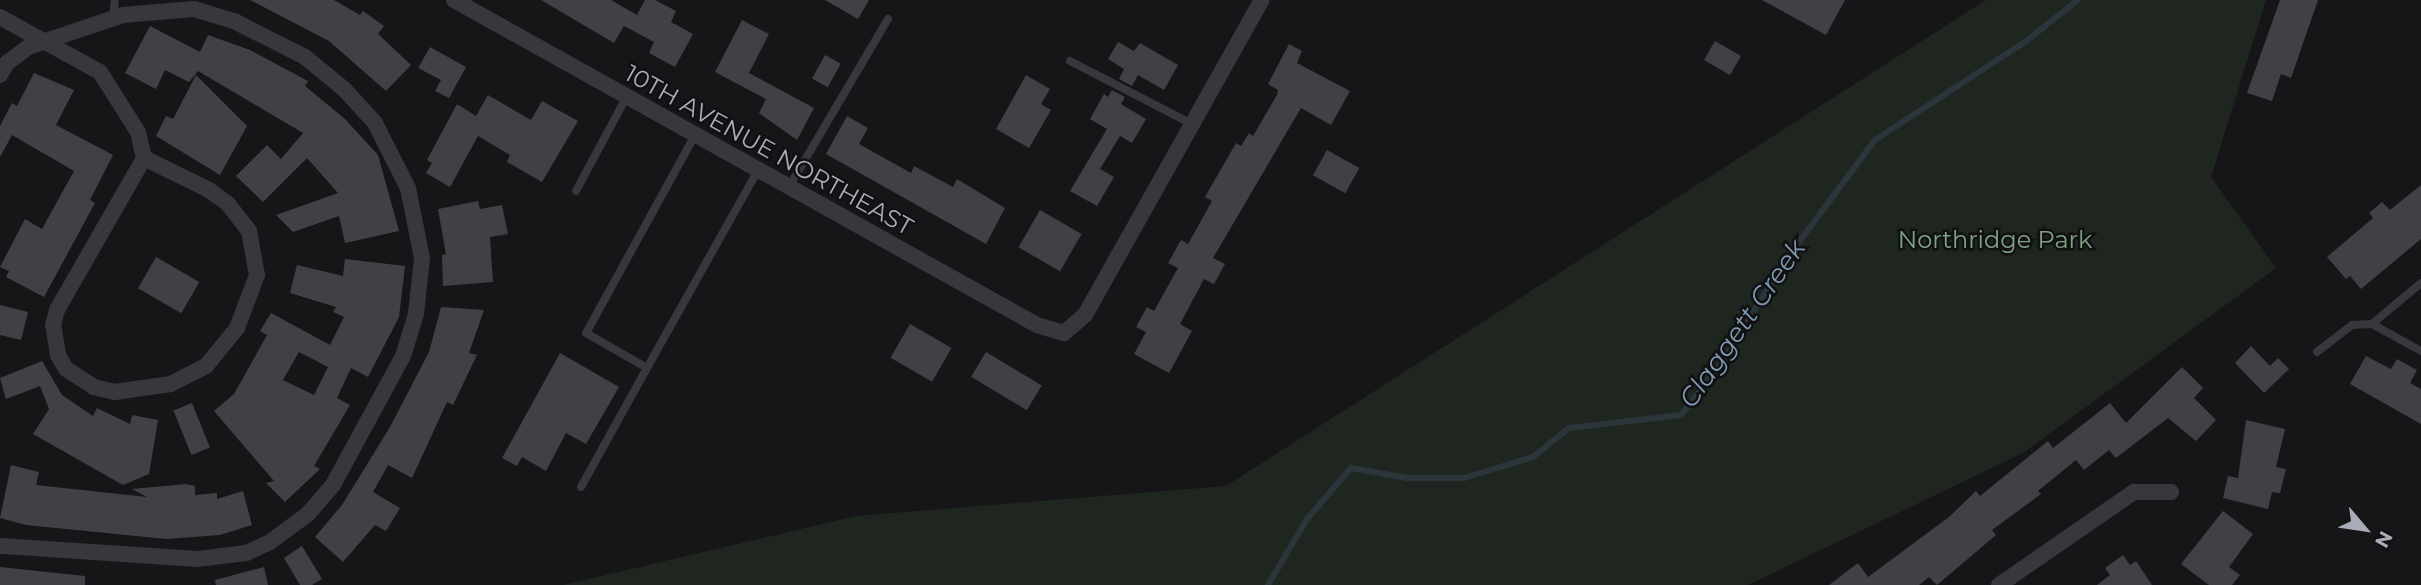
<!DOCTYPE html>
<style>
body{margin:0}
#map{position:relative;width:2421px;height:585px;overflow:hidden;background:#161618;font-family:Montserrat,sans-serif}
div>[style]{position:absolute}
.green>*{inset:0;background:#1e261f}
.stream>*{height:6px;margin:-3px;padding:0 3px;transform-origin:3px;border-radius:3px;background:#2c353c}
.building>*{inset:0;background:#404145;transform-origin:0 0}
.lane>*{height:8px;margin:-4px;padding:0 4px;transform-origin:4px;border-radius:4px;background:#37383d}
.street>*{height:16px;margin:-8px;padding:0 8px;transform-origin:8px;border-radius:8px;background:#37383d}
span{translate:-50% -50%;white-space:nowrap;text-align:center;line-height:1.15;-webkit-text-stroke:5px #111113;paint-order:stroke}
.street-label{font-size:24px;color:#a8adb8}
.park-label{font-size:24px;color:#7fa381}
.water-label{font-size:26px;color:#7f9bb3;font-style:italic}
.north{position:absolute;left:2330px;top:494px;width:70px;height:70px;-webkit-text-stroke:5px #111113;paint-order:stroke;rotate:119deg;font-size:19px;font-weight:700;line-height:28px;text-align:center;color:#a8adb8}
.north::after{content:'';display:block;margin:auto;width:24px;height:32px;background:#a8adb8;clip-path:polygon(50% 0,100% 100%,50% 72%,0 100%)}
</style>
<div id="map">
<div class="green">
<i style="clip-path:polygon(1986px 0,2266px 0,2211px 177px,2276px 268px,2023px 453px,1748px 585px,563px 585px,856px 516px,1226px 486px)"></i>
</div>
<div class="stream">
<i style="left:1268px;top:585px;width:77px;rotate:-59.4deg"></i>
<i style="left:1307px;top:519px;width:67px;rotate:-49.2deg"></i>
<i style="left:1351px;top:468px;width:57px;rotate:10.1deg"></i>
<i style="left:1407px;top:478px;width:57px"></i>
<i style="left:1464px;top:478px;width:72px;rotate:-16.9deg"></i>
<i style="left:1533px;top:457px;width:46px;rotate:-38.9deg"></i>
<i style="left:1569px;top:428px;width:113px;rotate:-6.6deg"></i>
<i style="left:1681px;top:415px;width:67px;rotate:-52.3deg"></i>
<i style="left:1722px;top:362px;width:123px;rotate:-58deg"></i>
<i style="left:1787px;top:258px;width:147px;rotate:-53.3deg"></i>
<i style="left:1875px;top:140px;width:179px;rotate:-33.2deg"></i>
<i style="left:2025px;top:42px;width:68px;rotate:-38.4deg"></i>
</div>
<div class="building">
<i style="clip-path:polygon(250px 0,334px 0,360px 15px,363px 11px,384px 26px,378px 34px,411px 65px,386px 91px,329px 41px)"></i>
<i style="clip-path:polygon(541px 0,611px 0,637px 15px,645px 0,655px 0,676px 11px,671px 22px,693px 34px,675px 67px,649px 53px,654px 42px,624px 26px,614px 43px)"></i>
<i style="clip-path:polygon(825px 0,869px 0,858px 19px)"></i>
<i style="clip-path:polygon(1762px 0,1845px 0,1826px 35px)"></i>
<i style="clip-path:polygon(2280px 0,2318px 0,2291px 78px,2281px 74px,2272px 101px,2247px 93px)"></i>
<i style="clip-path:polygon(742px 20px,769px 34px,749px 73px,814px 108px,797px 140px,759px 113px,766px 99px,715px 72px)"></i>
<i style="clip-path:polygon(150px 26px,200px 52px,208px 35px,250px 50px,308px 81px,305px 86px,345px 119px,378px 155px,399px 231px,345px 243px,339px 216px,293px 232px,276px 215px,338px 193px,307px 158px,263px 202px,236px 176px,267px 145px,281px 159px,303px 133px,198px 71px,189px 82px,165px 70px,156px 89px,125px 73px)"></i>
<i style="left:1715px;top:41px;width:30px;height:22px;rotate:30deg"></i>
<i style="clip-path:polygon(1118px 42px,1134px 51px,1140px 43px,1178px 65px,1164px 90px,1138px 75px,1132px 86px,1119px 79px,1124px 69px,1108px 59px)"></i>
<i style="clip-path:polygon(1289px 44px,1302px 51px,1297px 63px,1350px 91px,1331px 125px,1301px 108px,1213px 258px,1225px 264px,1214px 284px,1204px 279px,1180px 324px,1192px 331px,1169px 373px,1134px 354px,1146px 332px,1136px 327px,1147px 307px,1154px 311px,1178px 268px,1168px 263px,1181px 240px,1188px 244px,1212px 201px,1205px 197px,1236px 143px,1241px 146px,1249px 133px,1253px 136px,1277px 95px,1278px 90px,1268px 84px)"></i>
<i style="clip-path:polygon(430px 47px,466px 67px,449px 98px,435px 91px,441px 80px,418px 68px)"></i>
<i style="left:825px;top:55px;width:18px;height:27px;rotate:29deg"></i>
<i style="clip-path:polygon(34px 73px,74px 90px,56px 125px,113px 155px,90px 200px,95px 203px,44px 297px,6px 277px,9px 271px,0 267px,25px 219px,42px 229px,74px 171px,12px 135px,0 157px,0 126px,12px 103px,17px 106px)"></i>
<i style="clip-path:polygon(196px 75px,247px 126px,220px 175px,156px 136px,166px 116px,173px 119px)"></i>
<i style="clip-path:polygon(1026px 75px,1050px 89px,1041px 104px,1051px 110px,1029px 148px,996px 129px)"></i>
<i style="clip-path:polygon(1112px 90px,1125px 97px,1121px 104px,1146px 119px,1132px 143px,1120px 136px,1100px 169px,1114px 177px,1097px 206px,1070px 191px,1107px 129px,1090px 119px,1104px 94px,1108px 97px)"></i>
<i style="clip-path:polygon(488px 95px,531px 120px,542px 101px,578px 121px,542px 182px,507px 162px,510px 155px,478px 136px,450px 187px,426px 173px,432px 163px,427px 160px,457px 104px,476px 116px)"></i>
<i style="clip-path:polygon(847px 116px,868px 128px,859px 144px,911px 173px,914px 166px,953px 187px,957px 179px,1005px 208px,986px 244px,826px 154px)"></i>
<i style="left:1327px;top:150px;width:37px;height:29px;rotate:29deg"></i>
<i style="clip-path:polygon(2421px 185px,2421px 239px,2361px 289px,2350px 276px,2346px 279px,2327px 257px,2373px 218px,2369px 213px,2382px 202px,2390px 210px)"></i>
<i style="clip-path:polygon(478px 201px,480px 209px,502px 205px,508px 234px,490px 237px,493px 282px,443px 286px,442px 255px,446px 254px,438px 209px)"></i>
<i style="left:1040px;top:210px;width:48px;height:43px;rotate:30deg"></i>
<i style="left:156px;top:257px;width:50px;height:36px;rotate:30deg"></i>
<i style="clip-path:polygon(evenodd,345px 259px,405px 266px,399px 317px,368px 377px,351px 368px,337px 398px,350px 405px,314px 466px,320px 469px,285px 502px,266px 483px,274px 481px,214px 411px,234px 394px,267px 335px,260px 331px,271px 313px,330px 345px,344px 317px,333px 312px,336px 307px,290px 293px,297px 265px,343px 276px,345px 259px,299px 352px,328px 367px,314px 395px,283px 380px,299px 352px)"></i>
<i style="clip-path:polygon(0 305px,28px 312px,21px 340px,0 335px)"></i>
<i style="clip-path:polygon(441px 307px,484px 310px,469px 353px,477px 355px,453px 405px,447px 402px,412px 478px,388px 465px,373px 492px,400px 508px,386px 531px,375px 525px,343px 562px,315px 537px,342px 505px,390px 427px,429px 352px)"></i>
<i style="left:910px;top:324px;width:48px;height:39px;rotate:30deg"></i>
<i style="clip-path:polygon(2251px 346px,2270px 366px,2278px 358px,2289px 369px,2264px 393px,2235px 363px)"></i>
<i style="left:986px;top:352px;width:65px;height:29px;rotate:31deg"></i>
<i style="clip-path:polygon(560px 353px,619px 387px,586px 444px,566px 433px,546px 471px,522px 457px,517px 466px,502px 458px)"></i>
<i style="clip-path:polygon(2366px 356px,2391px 369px,2397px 359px,2417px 370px,2410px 383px,2421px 389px,2421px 424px,2350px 384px)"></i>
<i style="clip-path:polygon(42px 361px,62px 395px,93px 416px,97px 408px,130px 424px,132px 415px,158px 420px,149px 474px,123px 485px,33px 434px,49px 409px,40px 386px,6px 399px,0 378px)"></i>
<i style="clip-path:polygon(2182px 367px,2203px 388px,2194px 398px,2216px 420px,2196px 441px,2168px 418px,2116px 458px,2109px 450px,2084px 470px,2076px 460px,2038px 491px,2041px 494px,1992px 530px,1996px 535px,1937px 585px,1929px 577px,1919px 585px,1829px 585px,1858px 563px,1868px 577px,1949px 517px,1976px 491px,1980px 496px,2048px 441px,2053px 448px,2110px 403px,2126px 423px)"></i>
<i style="left:192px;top:403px;width:48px;height:20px;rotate:68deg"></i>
<i style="clip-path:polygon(2246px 420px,2285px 429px,2276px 467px,2286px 469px,2280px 493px,2272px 492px,2268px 509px,2223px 498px,2228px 476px,2238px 478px)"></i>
<i style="clip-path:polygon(11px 465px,39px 472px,36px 485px,147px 497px,132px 489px,186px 484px,195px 486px,195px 495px,217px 493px,217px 499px,243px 491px,252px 525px,220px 535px,166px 539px,26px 525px,0 518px)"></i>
<i style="clip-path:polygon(2223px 511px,2253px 534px,2229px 567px,2240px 575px,2232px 585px,2209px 585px,2181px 564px)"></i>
<i style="clip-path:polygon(302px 546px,322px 579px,312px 585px,300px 585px,284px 558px)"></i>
<i style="clip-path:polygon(2123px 555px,2130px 565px,2136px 561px,2152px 585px,2097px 585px,2110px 575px,2105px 568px)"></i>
<i style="clip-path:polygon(0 567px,85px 576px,85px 585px,0 585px)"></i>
<i style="clip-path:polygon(264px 567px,268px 585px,216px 585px,215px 580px)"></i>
</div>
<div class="lane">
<i style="left:113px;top:18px;width:18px;rotate:-84deg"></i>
<i style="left:1070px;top:61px;width:137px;rotate:27.3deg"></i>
<i style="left:695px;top:135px;width:226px;rotate:118.8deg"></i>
<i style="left:586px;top:333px;width:70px;rotate:29.8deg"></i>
<i style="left:647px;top:368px;width:227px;rotate:-60.7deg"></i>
<i style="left:789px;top:187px;width:195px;rotate:-59.5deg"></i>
<i style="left:576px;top:191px;width:108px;rotate:-61.8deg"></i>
<i style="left:2421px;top:283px;width:64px;rotate:140.1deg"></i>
<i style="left:2372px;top:324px;width:56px;rotate:28.9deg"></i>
<i style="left:2317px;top:352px;width:44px;rotate:-37.6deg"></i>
<i style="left:2352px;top:325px;width:20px;rotate:-3deg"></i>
<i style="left:581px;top:487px;width:136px;rotate:-61deg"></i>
</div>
<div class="street">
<i style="left:454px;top:0;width:667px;rotate:29.14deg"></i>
<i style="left:1037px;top:325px;width:28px;rotate:17deg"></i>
<i style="left:1064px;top:333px;width:28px;rotate:-41deg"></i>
<i style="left:1085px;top:315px;width:361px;rotate:-60.7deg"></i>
<i style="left:0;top:17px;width:114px;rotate:28.8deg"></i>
<i style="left:100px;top:72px;width:71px;rotate:57.7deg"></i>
<i style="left:138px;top:132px;width:27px;rotate:77deg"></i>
<i style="left:0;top:75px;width:14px;rotate:-60deg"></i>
<i style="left:7px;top:63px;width:26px;rotate:-37deg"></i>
<i style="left:28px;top:47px;width:100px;rotate:-18.6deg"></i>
<i style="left:123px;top:15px;width:71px;rotate:-4.8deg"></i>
<i style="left:194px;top:9px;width:42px;rotate:16.7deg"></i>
<i style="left:234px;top:21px;width:80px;rotate:26.9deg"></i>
<i style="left:305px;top:57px;width:50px;rotate:39.4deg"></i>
<i style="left:344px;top:89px;width:46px;rotate:47.6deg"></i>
<i style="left:375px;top:123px;width:73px;rotate:63.1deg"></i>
<i style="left:408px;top:188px;width:71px;rotate:78.7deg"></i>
<i style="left:422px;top:258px;width:56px;rotate:96.1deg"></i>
<i style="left:416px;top:314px;width:44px;rotate:107.2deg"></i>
<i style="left:403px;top:356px;width:147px;rotate:118.5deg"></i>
<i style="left:333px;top:485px;width:38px;rotate:131deg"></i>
<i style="left:308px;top:514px;width:47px;rotate:143.6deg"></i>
<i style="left:270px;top:542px;width:26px;rotate:155deg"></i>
<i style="left:246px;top:553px;width:48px;rotate:172.9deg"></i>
<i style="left:198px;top:559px;width:198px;rotate:-176.2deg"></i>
<i style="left:144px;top:158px;width:72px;rotate:26.2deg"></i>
<i style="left:209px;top:190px;width:24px;rotate:36deg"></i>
<i style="left:228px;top:204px;width:34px;rotate:52deg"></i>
<i style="left:249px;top:231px;width:45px;rotate:79.7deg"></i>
<i style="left:257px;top:275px;width:57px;rotate:110.7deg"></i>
<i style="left:237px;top:328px;width:49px;rotate:129.2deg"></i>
<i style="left:206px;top:366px;width:39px;rotate:153deg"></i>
<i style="left:171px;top:384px;width:57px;rotate:171.9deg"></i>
<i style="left:115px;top:392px;width:22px;rotate:-167deg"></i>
<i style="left:94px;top:387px;width:33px;rotate:-147deg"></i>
<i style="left:66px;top:369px;width:16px;rotate:-120deg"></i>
<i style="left:58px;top:355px;width:30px;rotate:-99deg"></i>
<i style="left:53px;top:325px;width:16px;rotate:-75deg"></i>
<i style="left:57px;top:310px;width:175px;rotate:-60.2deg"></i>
<i style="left:1999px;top:585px;width:164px;rotate:-34.6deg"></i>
<i style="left:2134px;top:492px;width:37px"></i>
</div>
<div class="street-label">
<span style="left:769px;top:150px;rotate:29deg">10TH AVENUE NORTHEAST</span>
</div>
<div class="park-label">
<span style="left:1995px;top:240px">Northridge Park</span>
</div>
<div class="water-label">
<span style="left:1743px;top:324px;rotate:-55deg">Claggett Creek</span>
</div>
<div class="north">N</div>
</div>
